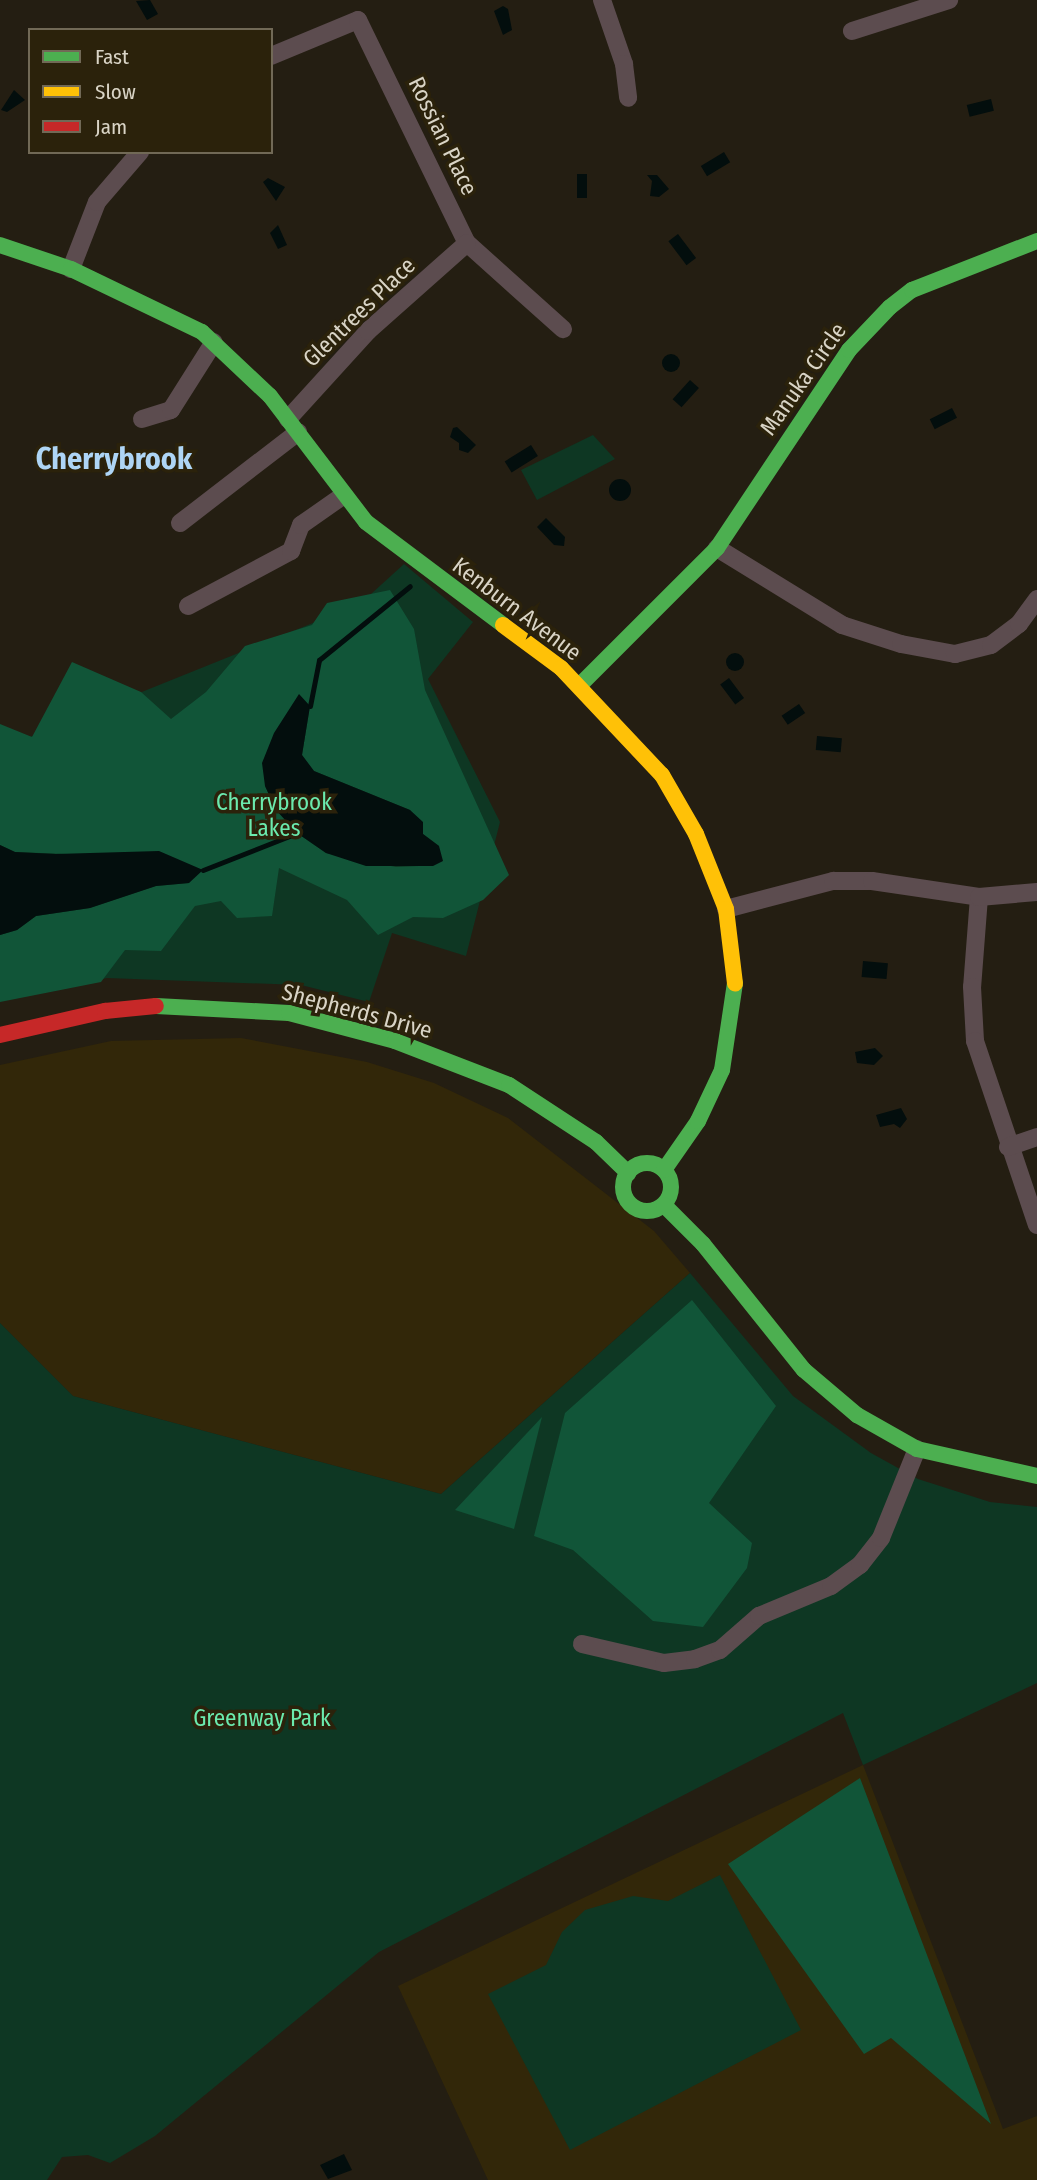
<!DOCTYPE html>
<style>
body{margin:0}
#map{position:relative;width:1037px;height:2180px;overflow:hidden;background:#241e12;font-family:"Fira Sans Condensed",sans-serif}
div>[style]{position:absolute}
.built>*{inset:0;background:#322709}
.green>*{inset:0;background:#0e3723}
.forest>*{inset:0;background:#115538}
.water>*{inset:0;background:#030e0d;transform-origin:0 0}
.round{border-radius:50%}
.stream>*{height:5px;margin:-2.5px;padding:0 2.5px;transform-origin:2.5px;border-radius:2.5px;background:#030e0d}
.street>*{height:18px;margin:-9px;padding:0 9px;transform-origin:9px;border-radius:9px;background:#5c4c4f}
.fast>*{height:16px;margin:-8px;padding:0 8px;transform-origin:8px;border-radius:8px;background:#4caf50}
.fast>.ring{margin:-8px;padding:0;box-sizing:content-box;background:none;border:16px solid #4caf50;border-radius:50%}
.slow>*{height:16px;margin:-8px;padding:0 8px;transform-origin:8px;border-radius:8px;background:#ffc107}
.jam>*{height:16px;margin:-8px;padding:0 8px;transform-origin:8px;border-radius:8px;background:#c62828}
span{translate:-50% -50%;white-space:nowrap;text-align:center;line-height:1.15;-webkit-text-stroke:7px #2b220b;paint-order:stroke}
.street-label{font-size:23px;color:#d9d4c6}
.park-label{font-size:23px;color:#6beaae}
.district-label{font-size:30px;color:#aed5f5;font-weight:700}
.legend{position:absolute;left:28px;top:28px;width:245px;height:126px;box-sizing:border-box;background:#2b220b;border:2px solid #716956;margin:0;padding:9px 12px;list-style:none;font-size:21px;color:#d9d4c6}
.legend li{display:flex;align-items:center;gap:14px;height:35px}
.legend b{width:35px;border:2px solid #716956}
</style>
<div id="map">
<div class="built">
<i style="clip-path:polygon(241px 1038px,367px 1062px,434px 1083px,508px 1118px,654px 1231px,690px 1273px,441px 1494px,73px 1396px,0 1323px,0 1065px,111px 1041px)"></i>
<i style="clip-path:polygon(863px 1765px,1003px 2129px,1037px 2116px,1037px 2180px,488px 2180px,398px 1986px)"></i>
</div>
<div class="green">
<i style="clip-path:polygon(593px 435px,615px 459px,537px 500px,521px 470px)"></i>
<i style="clip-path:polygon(404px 564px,473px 622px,428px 679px,500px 822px,466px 956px,392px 933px,369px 1002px,301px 985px,107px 978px,0 1001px,0 749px,360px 604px)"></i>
<i style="clip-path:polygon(690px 1273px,793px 1396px,871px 1453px,918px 1479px,990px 1502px,1037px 1507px,1037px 1683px,863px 1765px,843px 1713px,379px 1952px,155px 2136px,110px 2163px,88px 2155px,62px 2157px,47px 2180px,0 2180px,0 1323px,73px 1396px,441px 1494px)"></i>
<i style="clip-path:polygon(720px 1875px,801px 2030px,570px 2150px,488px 1994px,546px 1965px,562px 1932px,585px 1910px,633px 1896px,668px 1901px)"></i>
</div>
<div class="forest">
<i style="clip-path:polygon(evenodd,390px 590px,414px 629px,425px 690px,509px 875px,483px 900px,443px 918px,413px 917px,378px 935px,347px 900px,279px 868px,272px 916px,237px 918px,221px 901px,195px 906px,161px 951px,125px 950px,101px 982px,0 1002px,0 935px,17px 930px,36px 916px,90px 908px,156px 886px,189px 883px,91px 855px,15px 852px,0 845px,0 724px,32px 737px,72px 662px,141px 692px,171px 719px,206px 692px,245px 646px,312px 625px,327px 603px,390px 590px,310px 706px,302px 755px,314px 771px,410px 810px,423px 834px,439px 846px,419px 866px,396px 867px,326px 853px,297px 833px,276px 809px,265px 786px,310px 706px)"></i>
<i style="clip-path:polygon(692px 1300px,776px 1406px,709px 1503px,752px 1543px,747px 1568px,703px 1627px,653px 1621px,573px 1550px,534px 1536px,565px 1413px)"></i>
<i style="clip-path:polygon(542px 1417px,514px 1529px,455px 1510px)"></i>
<i style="clip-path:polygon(860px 1778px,991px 2124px,891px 2038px,864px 2054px,728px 1864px)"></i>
</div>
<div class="water">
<i style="clip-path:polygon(150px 0,158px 14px,147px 20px,136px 1px)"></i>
<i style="clip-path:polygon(503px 6px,508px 9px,512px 30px,503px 35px,494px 11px)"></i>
<i style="clip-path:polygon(14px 90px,25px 100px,7px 112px,1px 110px)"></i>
<i style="left:991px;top:99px;width:12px;height:25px;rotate:76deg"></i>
<i style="left:724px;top:152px;width:12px;height:27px;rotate:59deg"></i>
<i style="left:577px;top:174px;width:10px;height:24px"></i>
<i style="clip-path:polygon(647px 175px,657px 175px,669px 189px,659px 197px,650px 196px,652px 181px)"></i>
<i style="clip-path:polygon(268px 178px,285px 187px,276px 201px,263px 182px)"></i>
<i style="clip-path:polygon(278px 225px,287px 245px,278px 249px,270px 233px)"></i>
<i style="left:678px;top:234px;width:30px;height:12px;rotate:53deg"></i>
<i class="round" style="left:662px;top:354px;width:18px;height:18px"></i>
<i style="left:690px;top:380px;width:12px;height:26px;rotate:42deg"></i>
<i style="left:952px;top:408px;width:11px;height:25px;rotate:63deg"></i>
<i style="clip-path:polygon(457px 427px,476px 445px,468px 453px,459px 450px,459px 443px,450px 437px,453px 428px)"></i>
<i style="left:531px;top:445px;width:13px;height:31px;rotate:58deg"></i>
<i class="round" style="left:609px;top:479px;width:22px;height:22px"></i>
<i style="clip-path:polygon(546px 518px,565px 537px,564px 546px,554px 545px,537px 527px)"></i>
<i class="round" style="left:726px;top:653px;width:18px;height:18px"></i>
<i style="left:729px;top:678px;width:25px;height:11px;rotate:53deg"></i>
<i style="clip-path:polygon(299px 694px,310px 706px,302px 755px,314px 771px,410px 810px,423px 822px,423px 834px,439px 846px,443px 861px,433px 866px,366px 866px,326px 853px,297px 833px,276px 810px,265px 786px,262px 763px,274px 733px)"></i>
<i style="left:799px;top:704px;width:11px;height:21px;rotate:56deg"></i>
<i style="left:817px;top:736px;width:25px;height:14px;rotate:5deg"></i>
<i style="clip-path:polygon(0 845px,15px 852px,56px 854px,159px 851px,203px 870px,189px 883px,156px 886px,90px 908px,36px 916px,17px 930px,0 935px)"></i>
<i style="left:863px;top:961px;width:25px;height:16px;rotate:5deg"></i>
<i style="clip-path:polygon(875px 1048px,883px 1056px,874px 1065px,857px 1063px,855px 1052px)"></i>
<i style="clip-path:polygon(901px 1108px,907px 1119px,900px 1128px,894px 1124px,880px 1127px,876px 1115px)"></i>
<i style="clip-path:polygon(344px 2154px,352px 2170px,328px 2179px,320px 2165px)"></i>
</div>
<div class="stream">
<i style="left:310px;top:706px;width:47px;rotate:-78.9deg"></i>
<i style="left:319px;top:660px;width:117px;rotate:-39.1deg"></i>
<i style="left:203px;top:870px;width:101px;rotate:-21.5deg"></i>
</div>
<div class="street">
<i style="left:602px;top:0;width:68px;rotate:71deg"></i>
<i style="left:624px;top:64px;width:34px;rotate:83deg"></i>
<i style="left:852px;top:31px;width:102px;rotate:-17.7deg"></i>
<i style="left:271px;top:56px;width:94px;rotate:-22.5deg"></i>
<i style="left:358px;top:20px;width:248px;rotate:64deg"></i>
<i style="left:467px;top:243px;width:129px;rotate:41.9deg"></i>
<i style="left:71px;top:269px;width:72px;rotate:-68.8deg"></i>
<i style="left:97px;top:202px;width:66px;rotate:-49.3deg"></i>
<i style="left:142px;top:419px;width:30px;rotate:-17deg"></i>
<i style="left:171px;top:410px;width:80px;rotate:-57.7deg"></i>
<i style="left:288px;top:419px;width:119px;rotate:-47.7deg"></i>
<i style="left:368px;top:331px;width:132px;rotate:-41.6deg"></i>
<i style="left:180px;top:523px;width:149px;rotate:-37.6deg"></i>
<i style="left:717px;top:548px;width:147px;rotate:31.6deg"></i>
<i style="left:842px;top:625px;width:62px;rotate:17.9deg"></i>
<i style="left:901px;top:644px;width:55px;rotate:10.5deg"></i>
<i style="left:955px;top:654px;width:37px;rotate:-14deg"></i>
<i style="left:991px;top:645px;width:35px;rotate:-37deg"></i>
<i style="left:1019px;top:624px;width:31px;rotate:-54deg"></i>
<i style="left:188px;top:606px;width:117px;rotate:-28.1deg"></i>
<i style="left:291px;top:551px;width:28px;rotate:-69deg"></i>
<i style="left:301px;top:525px;width:52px;rotate:-34.9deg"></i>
<i style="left:979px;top:897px;width:90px;rotate:94.4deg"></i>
<i style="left:972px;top:987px;width:54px;rotate:86.8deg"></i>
<i style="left:975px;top:1041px;width:194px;rotate:71.4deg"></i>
<i style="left:726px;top:909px;width:111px;rotate:-14.7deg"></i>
<i style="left:833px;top:881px;width:39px"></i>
<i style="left:872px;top:881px;width:108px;rotate:8.5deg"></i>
<i style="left:979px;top:897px;width:58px;rotate:-4.9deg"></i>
<i style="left:1008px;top:1147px;width:31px;rotate:-19deg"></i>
<i style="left:582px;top:1644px;width:84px;rotate:13deg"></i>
<i style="left:664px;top:1663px;width:31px;rotate:-7deg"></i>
<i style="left:695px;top:1659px;width:27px;rotate:-20deg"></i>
<i style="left:720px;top:1650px;width:52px;rotate:-41.1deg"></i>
<i style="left:759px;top:1616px;width:78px;rotate:-22.6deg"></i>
<i style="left:831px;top:1586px;width:36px;rotate:-36deg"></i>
<i style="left:860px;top:1565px;width:34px;rotate:-52deg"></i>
<i style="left:881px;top:1538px;width:96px;rotate:-68deg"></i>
</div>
<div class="fast">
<i style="left:0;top:245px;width:75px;rotate:18.7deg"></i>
<i style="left:71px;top:269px;width:145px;rotate:25.7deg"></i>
<i style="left:202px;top:332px;width:93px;rotate:43.3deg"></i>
<i style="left:270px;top:396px;width:158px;rotate:52.7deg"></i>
<i style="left:366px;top:522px;width:171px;rotate:36.9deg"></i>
<i style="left:580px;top:685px;width:194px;rotate:-45deg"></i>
<i style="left:717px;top:548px;width:238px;rotate:-56.3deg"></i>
<i style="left:849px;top:350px;width:59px;rotate:-46.4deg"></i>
<i style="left:890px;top:307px;width:28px;rotate:-38deg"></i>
<i style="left:912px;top:290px;width:134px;rotate:-21.4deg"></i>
<i style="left:156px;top:1006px;width:133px;rotate:3deg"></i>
<i style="left:289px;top:1013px;width:110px;rotate:14.8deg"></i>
<i style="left:395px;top:1041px;width:122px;rotate:21.1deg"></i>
<i style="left:509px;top:1085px;width:104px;rotate:33.2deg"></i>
<i style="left:596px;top:1142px;width:45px;rotate:44.1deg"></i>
<i class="ring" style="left:623px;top:1163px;width:32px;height:32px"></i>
<i style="left:664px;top:1170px;width:60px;rotate:-55.2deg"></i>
<i style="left:698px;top:1121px;width:56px;rotate:-64.8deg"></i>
<i style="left:722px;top:1070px;width:88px;rotate:-81.5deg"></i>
<i style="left:664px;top:1205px;width:55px;rotate:45deg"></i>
<i style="left:703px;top:1244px;width:161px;rotate:51.3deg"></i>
<i style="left:804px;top:1370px;width:70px;rotate:40.3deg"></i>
<i style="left:857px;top:1415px;width:69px;rotate:29.5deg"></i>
<i style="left:917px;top:1449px;width:123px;rotate:12.7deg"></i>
</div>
<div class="slow">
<i style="left:503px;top:625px;width:72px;rotate:36.6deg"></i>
<i style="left:561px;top:668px;width:147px;rotate:46.7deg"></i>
<i style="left:662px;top:775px;width:68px;rotate:60deg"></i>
<i style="left:696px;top:834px;width:81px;rotate:68.2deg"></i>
<i style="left:726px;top:909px;width:75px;rotate:83.1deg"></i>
</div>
<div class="jam">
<i style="left:0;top:1035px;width:108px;rotate:-12.9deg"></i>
<i style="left:105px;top:1011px;width:51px;rotate:-5.6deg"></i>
</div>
<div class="street-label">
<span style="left:443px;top:136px;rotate:64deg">Rossian Place</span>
<span style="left:359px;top:312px;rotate:-44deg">Glentrees Place</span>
<span style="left:803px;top:379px;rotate:-55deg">Manuka Circle</span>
<span style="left:517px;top:609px;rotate:37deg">Kenburn Avenue</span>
<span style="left:357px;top:1011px;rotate:15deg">Shepherds Drive</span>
</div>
<div class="park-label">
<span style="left:274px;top:815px">Cherrybrook<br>Lakes</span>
<span style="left:262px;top:1718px">Greenway Park</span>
</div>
<div class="district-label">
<span style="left:114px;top:459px">Cherrybrook</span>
</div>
<ul class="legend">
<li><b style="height:9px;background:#4caf50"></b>Fast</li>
<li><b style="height:9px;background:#ffc107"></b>Slow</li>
<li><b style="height:9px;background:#c62828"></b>Jam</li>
</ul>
</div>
